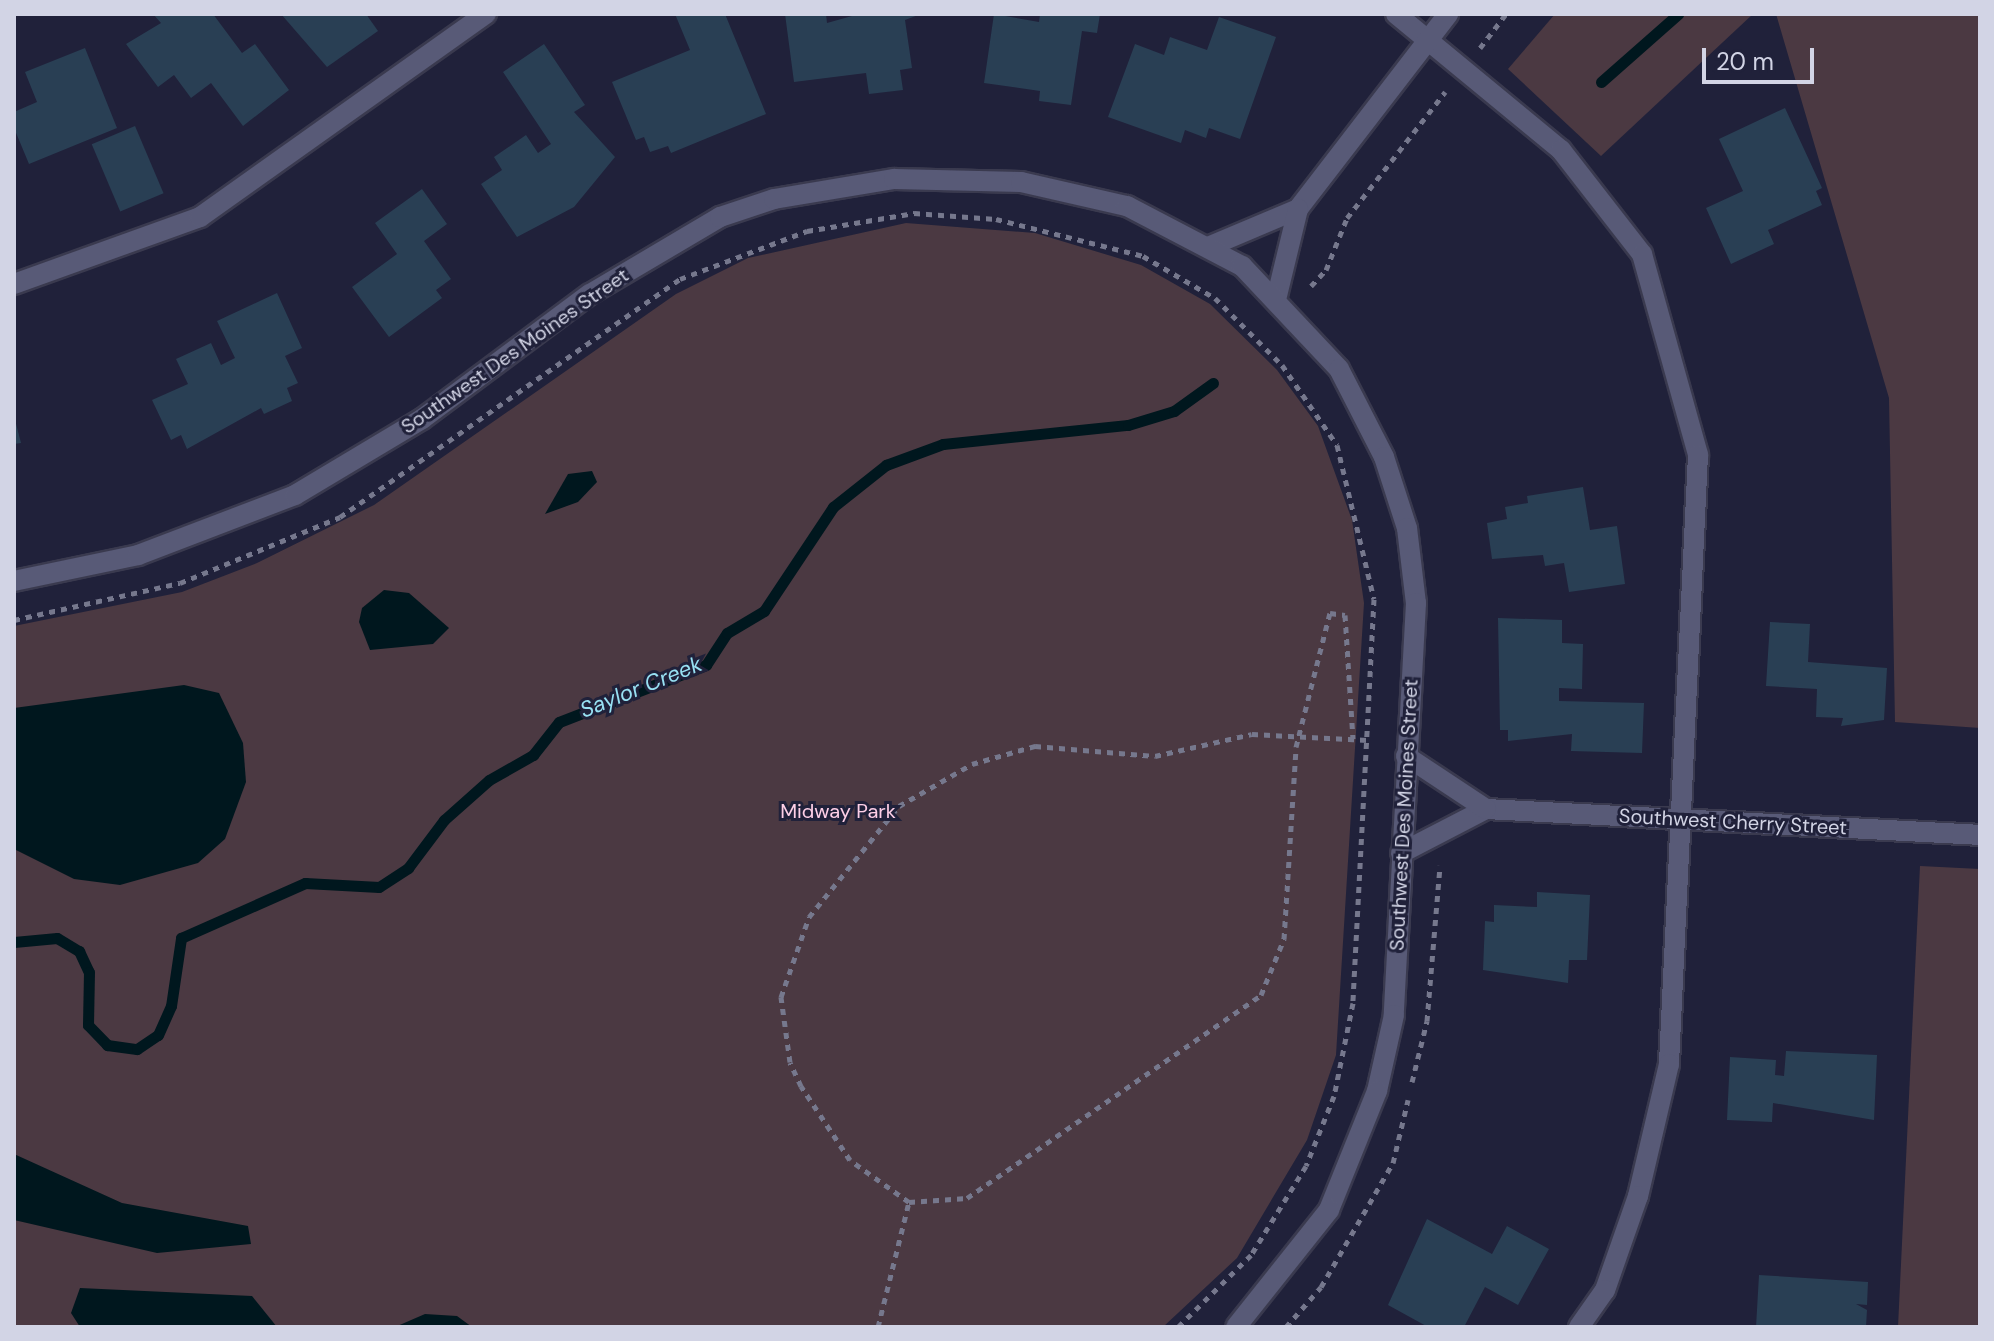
<!DOCTYPE html>
<style>
body{margin:0}
#map{position:relative;width:1994px;height:1341px;overflow:hidden;background:#20213a;font-family:"DM Sans",sans-serif}
div>[style]{position:absolute}
.green>*{inset:0;background:#4b3942}
.water>*{inset:0;background:#00171e}
.stream>*{height:11px;margin:-5.5px;padding:0 5.5px;transform-origin:5.5px;border-radius:5.5px;background:#00171e}
.building>*{inset:0;background:#293f54;transform-origin:0 0}
.path>*{height:5px;margin-top:-2.5px;transform-origin:0;background:repeating-linear-gradient(90deg,#76788d 0 6px,transparent 0 12px)}
.roads{filter:drop-shadow(2px 0 #3a3a4f) drop-shadow(-2px 0 #3a3a4f) drop-shadow(0 2px #3a3a4f) drop-shadow(0 -2px #3a3a4f)}
.minor>*{height:20px;margin:-10px;padding:0 10px;transform-origin:10px;border-radius:10px;background:#585a77}
span{translate:-50% -50%;white-space:nowrap;text-align:center;line-height:1.15;-webkit-text-stroke:6px #20213a;paint-order:stroke}
.street-label{font-size:20px;color:#d2d4e5}
.park-label{font-size:20px;color:#fecfe7}
.water-label{font-size:22px;color:#98e1f3;font-style:italic}
.frame{position:absolute;inset:0;border:16px solid #d2d4e5;pointer-events:none}
.scale{position:absolute;left:1702px;top:48px;width:112px;height:36px;box-sizing:border-box;border:4px solid #d2d4e5;border-top:0;padding-left:10px;font-size:24px;line-height:28px;white-space:nowrap;color:#d2d4e5;-webkit-text-stroke:6px #20213a;paint-order:stroke}
</style>
<div id="map">
<div class="green">
<i style="clip-path:polygon(1555px 14px,1753px 14px,1601px 156px,1508px 69px)"></i>
<i style="clip-path:polygon(1776px 14px,1980px 14px,1980px 728px,1895px 722px,1889px 398px)"></i>
<i style="clip-path:polygon(906px 223px,1035px 233px,1141px 265px,1210px 304px,1277px 370px,1318px 426px,1352px 520px,1364px 603px,1336px 1055px,1307px 1140px,1237px 1258px,1163px 1327px,14px 1327px,14px 626px,182px 592px,257px 563px,374px 505px,676px 294px,748px 258px)"></i>
<i style="clip-path:polygon(1920px 866px,1980px 869px,1980px 1327px,1898px 1327px)"></i>
</div>
<div class="water">
<i style="clip-path:polygon(592px 471px,597px 482px,578px 502px,545px 514px,568px 474px)"></i>
<i style="clip-path:polygon(384px 590px,409px 593px,449px 628px,433px 644px,370px 650px,359px 622px,362px 608px)"></i>
<i style="clip-path:polygon(184px 685px,219px 693px,243px 743px,246px 782px,225px 839px,198px 863px,120px 885px,74px 879px,14px 849px,14px 708px)"></i>
<i style="clip-path:polygon(14px 1154px,122px 1203px,248px 1226px,251px 1244px,157px 1253px,14px 1220px)"></i>
<i style="clip-path:polygon(80px 1288px,252px 1296px,277px 1327px,80px 1327px,71px 1313px)"></i>
<i style="clip-path:polygon(425px 1314px,457px 1316px,472px 1327px,395px 1327px)"></i>
</div>
<div class="stream">
<i style="left:1601px;top:82px;width:103px;rotate:-41.4deg"></i>
<i style="left:14px;top:942px;width:43px;rotate:-5.3deg"></i>
<i style="left:57px;top:938px;width:26px;rotate:31deg"></i>
<i style="left:79px;top:951px;width:23px;rotate:65deg"></i>
<i style="left:89px;top:972px;width:53px;rotate:91.1deg"></i>
<i style="left:88px;top:1025px;width:28px;rotate:46deg"></i>
<i style="left:107px;top:1045px;width:30px;rotate:8deg"></i>
<i style="left:137px;top:1049px;width:25px;rotate:-34deg"></i>
<i style="left:158px;top:1035px;width:32px;rotate:-66deg"></i>
<i style="left:171px;top:1006px;width:69px;rotate:-81.6deg"></i>
<i style="left:181px;top:938px;width:136px;rotate:-23.9deg"></i>
<i style="left:305px;top:883px;width:74px;rotate:3.1deg"></i>
<i style="left:379px;top:887px;width:35px;rotate:-33deg"></i>
<i style="left:408px;top:868px;width:60px;rotate:-53.1deg"></i>
<i style="left:444px;top:820px;width:60px;rotate:-41.6deg"></i>
<i style="left:489px;top:780px;width:51px;rotate:-29.6deg"></i>
<i style="left:533px;top:755px;width:42px;rotate:-51.8deg"></i>
<i style="left:559px;top:722px;width:158px;rotate:-21.2deg"></i>
<i style="left:706px;top:665px;width:38px;rotate:-57deg"></i>
<i style="left:727px;top:633px;width:43px;rotate:-30.7deg"></i>
<i style="left:764px;top:611px;width:125px;rotate:-56.4deg"></i>
<i style="left:833px;top:507px;width:68px;rotate:-38.4deg"></i>
<i style="left:886px;top:465px;width:61px;rotate:-20.2deg"></i>
<i style="left:943px;top:444px;width:186px;rotate:-5.9deg"></i>
<i style="left:1128px;top:425px;width:48px;rotate:-16.9deg"></i>
<i style="left:1174px;top:411px;width:48px;rotate:-35.7deg"></i>
</div>
<div class="building">
<i style="clip-path:polygon(153px 14px,213px 14px,242px 53px,255px 44px,289px 90px,243px 126px,211px 83px,191px 98px,174px 75px,158px 87px,126px 44px,161px 23px)"></i>
<i style="clip-path:polygon(281px 14px,366px 14px,378px 31px,327px 67px)"></i>
<i style="clip-path:polygon(675px 14px,725px 14px,766px 114px,671px 153px,668px 146px,650px 152px,644px 137px,636px 140px,612px 82px,690px 50px)"></i>
<i style="clip-path:polygon(785px 14px,826px 14px,827px 23px,859px 14px,921px 14px,905px 20px,912px 68px,900px 70px,903px 90px,869px 94px,866px 73px,794px 82px)"></i>
<i style="clip-path:polygon(994px 14px,1039px 22px,1040px 14px,1100px 14px,1097px 33px,1082px 31px,1071px 105px,1039px 101px,1040px 91px,984px 83px)"></i>
<i style="clip-path:polygon(1219px 17px,1276px 37px,1240px 139px,1209px 128px,1206px 138px,1185px 130px,1181px 143px,1108px 117px,1135px 44px,1164px 55px,1170px 37px,1207px 50px)"></i>
<i style="clip-path:polygon(544px 44px,585px 105px,574px 112px,615px 157px,574px 207px,517px 237px,481px 184px,502px 170px,494px 157px,526px 135px,538px 153px,551px 144px,503px 72px)"></i>
<i style="clip-path:polygon(85px 48px,117px 128px,29px 164px,14px 128px,14px 112px,37px 102px,25px 72px)"></i>
<i style="clip-path:polygon(1785px 108px,1822px 188px,1816px 191px,1822px 205px,1768px 230px,1774px 244px,1731px 264px,1706px 208px,1743px 191px,1719px 139px)"></i>
<i style="left:135px;top:126px;width:73px;height:47px;rotate:67deg"></i>
<i style="clip-path:polygon(422px 189px,447px 224px,424px 241px,451px 279px,436px 290px,442px 298px,389px 337px,352px 287px,397px 254px,375px 223px)"></i>
<i style="clip-path:polygon(277px 293px,302px 348px,285px 356px,298px 383px,287px 388px,292px 401px,264px 414px,261px 408px,187px 449px,181px 435px,171px 440px,152px 400px,188px 384px,176px 359px,211px 343px,221px 365px,235px 358px,217px 321px)"></i>
<i style="clip-path:polygon(14px 416px,21px 443px,14px 444px)"></i>
<i style="clip-path:polygon(1583px 487px,1590px 530px,1617px 526px,1625px 584px,1569px 592px,1564px 563px,1545px 566px,1543px 555px,1492px 559px,1487px 523px,1507px 519px,1505px 507px,1528px 503px,1527px 496px)"></i>
<i style="clip-path:polygon(1498px 618px,1562px 620px,1562px 643px,1583px 644px,1582px 689px,1559px 688px,1559px 701px,1644px 703px,1642px 753px,1571px 751px,1572px 734px,1508px 741px,1508px 730px,1500px 730px)"></i>
<i style="clip-path:polygon(1770px 622px,1810px 624px,1808px 662px,1887px 668px,1884px 720px,1841px 726px,1843px 718px,1816px 717px,1817px 689px,1766px 686px)"></i>
<i style="clip-path:polygon(1537px 892px,1590px 895px,1587px 960px,1569px 960px,1568px 983px,1483px 970px,1485px 921px,1494px 922px,1494px 905px,1537px 907px)"></i>
<i style="clip-path:polygon(1786px 1051px,1877px 1055px,1874px 1120px,1773px 1103px,1772px 1122px,1727px 1120px,1730px 1057px,1776px 1060px,1775px 1075px,1784px 1076px)"></i>
<i style="clip-path:polygon(1427px 1219px,1492px 1254px,1507px 1226px,1549px 1249px,1518px 1305px,1485px 1287px,1464px 1327px,1428px 1327px,1388px 1305px)"></i>
<i style="clip-path:polygon(1759px 1275px,1868px 1282px,1867px 1305px,1856px 1304px,1867px 1310px,1866px 1327px,1756px 1327px)"></i>
</div>
<div class="path">
<i style="left:1480px;top:48px;width:43px;rotate:-52.6deg"></i>
<i style="left:1311px;top:286px;width:22px;rotate:-47deg"></i>
<i style="left:1326px;top:270px;width:56px;rotate:-68deg"></i>
<i style="left:1347px;top:218px;width:160px;rotate:-52.1deg"></i>
<i style="left:14px;top:620px;width:170px;rotate:-12.6deg"></i>
<i style="left:180px;top:583px;width:173px;rotate:-22.4deg"></i>
<i style="left:340px;top:517px;width:415px;rotate:-35deg"></i>
<i style="left:680px;top:279px;width:136px;rotate:-20.7deg"></i>
<i style="left:807px;top:231px;width:109px;rotate:-9.5deg"></i>
<i style="left:914px;top:213px;width:82px;rotate:4.2deg"></i>
<i style="left:996px;top:219px;width:152px;rotate:14.1deg"></i>
<i style="left:1143px;top:256px;width:83px;rotate:30.3deg"></i>
<i style="left:1215px;top:298px;width:95px;rotate:45deg"></i>
<i style="left:1282px;top:365px;width:97px;rotate:55.5deg"></i>
<i style="left:1337px;top:445px;width:158px;rotate:76.5deg"></i>
<i style="left:1374px;top:599px;width:405px;rotate:93deg"></i>
<i style="left:1353px;top:1003px;width:95px;rotate:101.5deg"></i>
<i style="left:1334px;top:1096px;width:75px;rotate:111.8deg"></i>
<i style="left:1306px;top:1166px;width:105px;rotate:121.7deg"></i>
<i style="left:1251px;top:1255px;width:103px;rotate:135.4deg"></i>
<i style="left:1412px;top:1082px;width:63px;rotate:-76.2deg"></i>
<i style="left:1427px;top:1021px;width:156px;rotate:-85.2deg"></i>
<i style="left:909px;top:1202px;width:72px;rotate:-144.6deg"></i>
<i style="left:850px;top:1160px;width:89px;rotate:-123.5deg"></i>
<i style="left:801px;top:1086px;width:26px;rotate:-115deg"></i>
<i style="left:790px;top:1062px;width:66px;rotate:-97.9deg"></i>
<i style="left:781px;top:997px;width:85px;rotate:-70.7deg"></i>
<i style="left:809px;top:917px;width:143px;rotate:-51deg"></i>
<i style="left:899px;top:806px;width:84px;rotate:-29.9deg"></i>
<i style="left:972px;top:764px;width:66px;rotate:-15.9deg"></i>
<i style="left:1035px;top:746px;width:120px;rotate:4.8deg"></i>
<i style="left:1155px;top:756px;width:99px;rotate:-12.8deg"></i>
<i style="left:1252px;top:734px;width:116px;rotate:3deg"></i>
<i style="left:878px;top:1327px;width:129px;rotate:-76.1deg"></i>
<i style="left:909px;top:1202px;width:58px;rotate:-3.9deg"></i>
<i style="left:967px;top:1198px;width:357px;rotate:-34.6deg"></i>
<i style="left:1261px;top:995px;width:61px;rotate:-67.7deg"></i>
<i style="left:1284px;top:939px;width:192px;rotate:-86.4deg"></i>
<i style="left:1296px;top:747px;width:138px;rotate:-75.8deg"></i>
<i style="left:1330px;top:613px;width:15px;rotate:8deg"></i>
<i style="left:1345px;top:615px;width:124px;rotate:86.3deg"></i>
<i style="left:1286px;top:1327px;width:53px;rotate:-48.8deg"></i>
<i style="left:1321px;top:1287px;width:143px;rotate:-59.9deg"></i>
<i style="left:1393px;top:1163px;width:65px;rotate:-76.6deg"></i>
</div>
<div class="roads">
<div class="minor">
<i style="left:1396px;top:14px;width:214px;rotate:39.5deg"></i>
<i style="left:1561px;top:150px;width:132px;rotate:52.1deg"></i>
<i style="left:1642px;top:254px;width:209px;rotate:74.4deg"></i>
<i style="left:1698px;top:455px;width:610px;rotate:92.73deg"></i>
<i style="left:1669px;top:1064px;width:136px;rotate:103.2deg"></i>
<i style="left:1638px;top:1196px;width:100px;rotate:109.3deg"></i>
<i style="left:1605px;top:1290px;width:45px;rotate:125.1deg"></i>
<i style="left:1298px;top:209px;width:246px;rotate:-52.4deg"></i>
<i style="left:1208px;top:247px;width:98px;rotate:-22.9deg"></i>
<i style="left:1298px;top:209px;width:89px;rotate:103.6deg"></i>
<i style="left:14px;top:284px;width:198px;rotate:-19.8deg"></i>
<i style="left:200px;top:217px;width:351px;rotate:-35.4deg"></i>
<i style="left:14px;top:581px;width:127px;rotate:-11.8deg"></i>
<i style="left:138px;top:555px;width:168px;rotate:-20.9deg"></i>
<i style="left:295px;top:495px;width:148px;rotate:-30.9deg"></i>
<i style="left:422px;top:419px;width:209px;rotate:-36.7deg"></i>
<i style="left:590px;top:294px;width:151px;rotate:-30.6deg"></i>
<i style="left:720px;top:217px;width:57px;rotate:-18.4deg"></i>
<i style="left:774px;top:199px;width:122px;rotate:-9.5deg"></i>
<i style="left:894px;top:179px;width:127px;rotate:1.4deg"></i>
<i style="left:1021px;top:182px;width:109px;rotate:12.8deg"></i>
<i style="left:1127px;top:206px;width:130px;rotate:27.6deg"></i>
<i style="left:1242px;top:266px;width:141px;rotate:46.7deg"></i>
<i style="left:1339px;top:369px;width:99px;rotate:62.9deg"></i>
<i style="left:1384px;top:457px;width:75px;rotate:72.1deg"></i>
<i style="left:1407px;top:528px;width:76px;rotate:83.2deg"></i>
<i style="left:1416px;top:603px;width:413px;rotate:93.1deg"></i>
<i style="left:1394px;top:1015px;width:78px;rotate:102.6deg"></i>
<i style="left:1377px;top:1091px;width:128px;rotate:112deg"></i>
<i style="left:1329px;top:1210px;width:149px;rotate:128.5deg"></i>
<i style="left:1486px;top:809px;width:495px;rotate:3deg"></i>
<i style="left:1401px;top:853px;width:96px;rotate:-27.4deg"></i>
<i style="left:1486px;top:809px;width:96px;rotate:-146.5deg"></i>
</div>
</div>
<div class="street-label">
<span style="left:515px;top:351px;rotate:-35deg">Southwest Des Moines Street</span>
<span style="left:1404px;top:815px;rotate:-87deg">Southwest Des Moines Street</span>
<span style="left:1733px;top:822px;rotate:3deg">Southwest Cherry Street</span>
</div>
<div class="park-label">
<span style="left:838px;top:811px">Midway Park</span>
</div>
<div class="water-label">
<span style="left:641px;top:687px;rotate:-22deg">Saylor Creek</span>
</div>
<div class="frame"></div>
<div class="scale">20 m</div>
</div>
